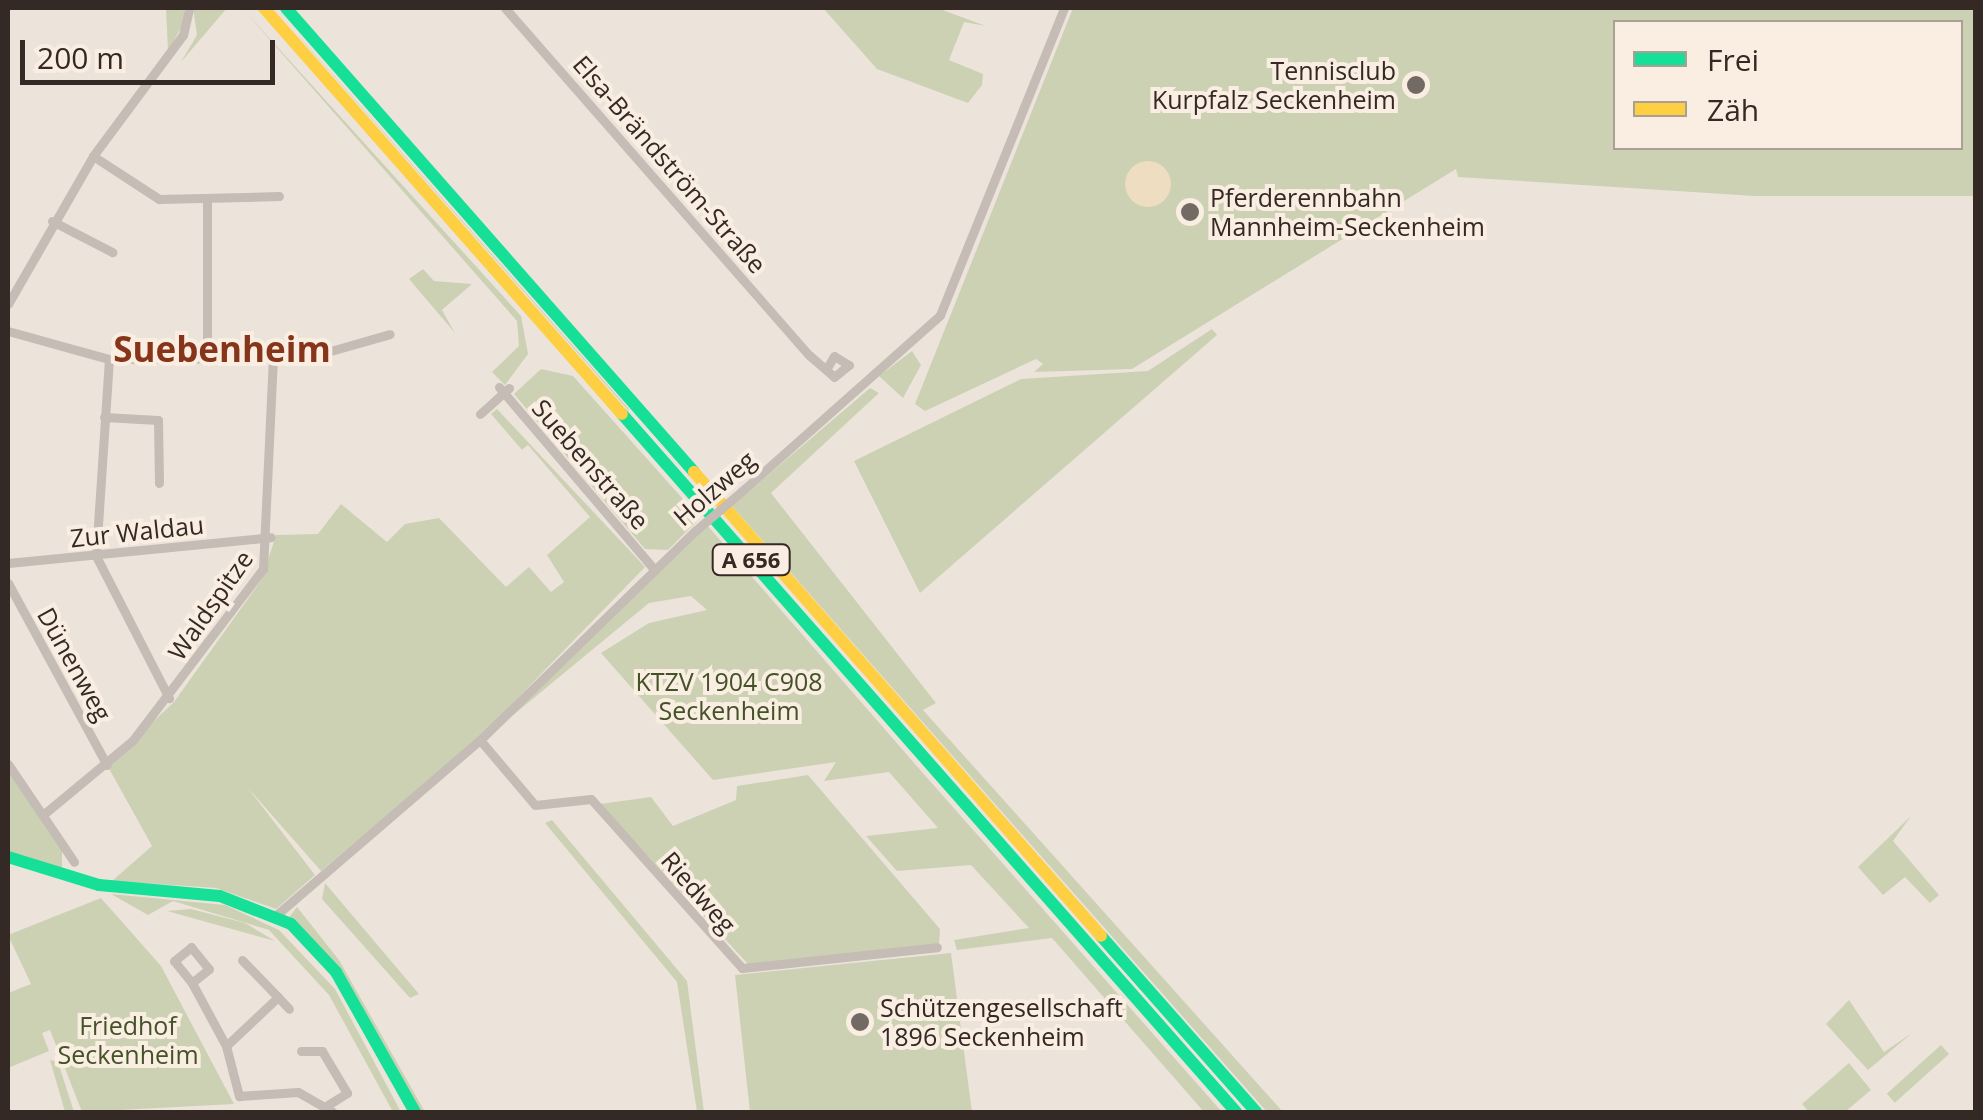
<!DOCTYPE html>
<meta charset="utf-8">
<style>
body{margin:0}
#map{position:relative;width:1983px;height:1120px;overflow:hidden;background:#ece4db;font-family:"Open Sans",sans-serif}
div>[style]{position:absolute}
.green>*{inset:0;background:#ccd1b4;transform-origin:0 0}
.sand>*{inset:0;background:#eeddc0}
.round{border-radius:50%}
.street>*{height:9px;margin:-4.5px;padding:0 4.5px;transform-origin:4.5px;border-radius:4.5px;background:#c4bcb5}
.fast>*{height:12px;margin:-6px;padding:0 6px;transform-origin:6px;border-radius:6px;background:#16e098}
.slow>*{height:12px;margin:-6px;padding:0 6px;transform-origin:6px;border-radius:6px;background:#ffcf43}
.street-bridge>*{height:9px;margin:-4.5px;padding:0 4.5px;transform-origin:4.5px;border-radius:4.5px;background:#c4bcb5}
.dots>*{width:28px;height:28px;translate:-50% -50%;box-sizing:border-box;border:5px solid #f9eee1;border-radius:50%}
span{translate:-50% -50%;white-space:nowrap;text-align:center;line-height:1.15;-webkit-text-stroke:8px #f9eee1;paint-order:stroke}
.shield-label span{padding:2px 8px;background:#f9eee1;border:2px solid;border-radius:8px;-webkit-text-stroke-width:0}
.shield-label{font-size:22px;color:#342924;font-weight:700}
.poi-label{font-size:25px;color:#342924}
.right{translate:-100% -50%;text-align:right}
.left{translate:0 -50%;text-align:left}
.street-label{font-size:25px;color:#342924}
.park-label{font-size:25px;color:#435327}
.district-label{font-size:35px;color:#86341a;font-weight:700}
.frame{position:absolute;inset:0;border:10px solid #342924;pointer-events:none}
.legend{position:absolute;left:1613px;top:20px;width:350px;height:130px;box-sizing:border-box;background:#f9eee1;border:2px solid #aa9f95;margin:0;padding:12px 18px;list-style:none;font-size:30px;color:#342924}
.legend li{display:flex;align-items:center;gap:20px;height:50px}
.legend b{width:50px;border:2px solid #aa9f95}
.scale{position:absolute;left:20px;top:40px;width:255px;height:45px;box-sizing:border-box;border:5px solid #342924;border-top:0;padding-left:12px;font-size:30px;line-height:35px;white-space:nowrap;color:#342924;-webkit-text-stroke:8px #f9eee1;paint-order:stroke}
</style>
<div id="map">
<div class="green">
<i style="clip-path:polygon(166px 8px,184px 8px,186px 19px,168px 51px)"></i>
<i style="clip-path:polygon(193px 8px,227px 8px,181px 62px,197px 35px)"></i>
<i style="clip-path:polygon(242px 8px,521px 316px,528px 354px,505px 385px,492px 372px,519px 346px,517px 321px)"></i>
<i style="clip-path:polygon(823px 8px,937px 8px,986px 26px,964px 22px,949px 60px,983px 74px,982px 85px,968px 103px,877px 69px)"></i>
<i style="clip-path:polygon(evenodd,1073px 8px,1975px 8px,1975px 196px,1755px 196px,1458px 177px,1456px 169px,1132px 369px,1034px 372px,1043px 364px,1036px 359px,925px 411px,915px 404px,1073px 8px,1616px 22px,1960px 22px,1960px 148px,1616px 148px,1616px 22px)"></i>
<i style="clip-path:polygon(297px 34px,628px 408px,629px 411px,301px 39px)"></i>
<i style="clip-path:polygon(423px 269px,434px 281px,472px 284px,442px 310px,455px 333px,409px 279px)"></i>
<i style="clip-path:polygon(1212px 329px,1217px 335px,920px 593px,854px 461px,1021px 379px,1148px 371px)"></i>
<i style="clip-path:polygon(912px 351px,921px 365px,903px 398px,879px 376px)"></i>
<i style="clip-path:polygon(541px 369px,573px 376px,700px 518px,668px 550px,645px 549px,514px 394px)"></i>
<i style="clip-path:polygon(870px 388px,879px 393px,771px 493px,936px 703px,923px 710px,1283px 1112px,1267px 1112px,732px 506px)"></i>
<i style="clip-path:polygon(497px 409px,645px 567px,478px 739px,321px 871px,248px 788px,315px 875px,276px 909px,216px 888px,112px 881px,152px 846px,107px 765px,174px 702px,262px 579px,276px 535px,318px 534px,341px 504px,387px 542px,405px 524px,439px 518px,506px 587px,529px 567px,551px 592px,564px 582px,547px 555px,590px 517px,528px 445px,522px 450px,491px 414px)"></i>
<i style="clip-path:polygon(706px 524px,922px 772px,1222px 1112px,1204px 1112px,1052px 938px,957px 950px,954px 940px,1029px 928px,971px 865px,897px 871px,866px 836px,938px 828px,889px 772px,824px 781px,836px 762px,713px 780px,601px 653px,649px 623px,707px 610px,691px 596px,649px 603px,501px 725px)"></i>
<i style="clip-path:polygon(8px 772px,62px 847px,62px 870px,8px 852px)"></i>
<i style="clip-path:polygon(808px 775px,940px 929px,939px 944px,748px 964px,600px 804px,651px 797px,673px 826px,736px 800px,737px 786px)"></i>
<i style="clip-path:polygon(1911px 816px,1893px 841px,1939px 895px,1930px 903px,1905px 877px,1883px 895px,1858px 867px)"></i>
<i style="clip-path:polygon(552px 820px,687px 981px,704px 1112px,697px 1112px,677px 982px,545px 823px)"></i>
<i style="clip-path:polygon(325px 883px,419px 994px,410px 998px,322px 899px)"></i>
<i style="clip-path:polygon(111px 894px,225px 905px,279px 930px,335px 989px,401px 1112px,393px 1112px,329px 995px,269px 930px,173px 901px,148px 915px)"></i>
<i style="clip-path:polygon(101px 898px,161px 966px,234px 1104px,82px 1112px,50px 1030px,42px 1033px,49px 1051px,8px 1068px,8px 993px,31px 984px,8px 935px)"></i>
<i style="clip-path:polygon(297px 907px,339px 960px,425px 1112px,417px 1112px,354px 998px,287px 920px)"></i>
<i style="clip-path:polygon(191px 909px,245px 923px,275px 941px,167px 911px)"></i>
<i style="clip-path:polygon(951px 953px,972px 1112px,750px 1112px,735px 975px)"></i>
<i style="clip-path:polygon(1849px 1000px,1884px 1052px,1912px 1033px,1868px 1070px,1826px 1024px)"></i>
<i style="left:1941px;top:1045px;width:12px;height:73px;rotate:48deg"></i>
<i style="clip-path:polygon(50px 1060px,58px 1062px,74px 1112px,65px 1112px)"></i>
<i style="clip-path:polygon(1849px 1063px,1871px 1090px,1845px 1112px,1809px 1112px,1802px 1104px)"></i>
</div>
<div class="sand">
<i class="round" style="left:1125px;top:161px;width:46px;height:46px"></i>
</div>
<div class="street">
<i style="left:505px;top:8px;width:461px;rotate:48.8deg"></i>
<i style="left:809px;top:355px;width:33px;rotate:41deg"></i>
<i style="left:834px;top:377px;width:19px;rotate:-39deg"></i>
<i style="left:849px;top:365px;width:17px;rotate:-149deg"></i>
<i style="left:834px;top:356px;width:14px;rotate:120deg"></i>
<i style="left:93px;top:156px;width:79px;rotate:33.1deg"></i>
<i style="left:159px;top:199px;width:120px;rotate:-1.4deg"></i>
<i style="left:52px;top:221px;width:68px;rotate:27.3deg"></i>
<i style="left:8px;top:304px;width:171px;rotate:-60.1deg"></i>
<i style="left:93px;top:156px;width:151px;rotate:-53.4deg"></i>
<i style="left:183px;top:35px;width:28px;rotate:-77deg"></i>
<i style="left:8px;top:331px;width:105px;rotate:15.5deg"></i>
<i style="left:109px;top:359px;width:197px;rotate:-0.3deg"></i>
<i style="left:306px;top:358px;width:87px;rotate:-15.9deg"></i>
<i style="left:109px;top:359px;width:197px;rotate:93.8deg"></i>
<i style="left:96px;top:556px;width:160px;rotate:62.8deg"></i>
<i style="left:207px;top:359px;width:159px;rotate:-90deg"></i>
<i style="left:499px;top:387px;width:236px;rotate:49.6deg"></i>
<i style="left:480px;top:414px;width:39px;rotate:-42deg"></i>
<i style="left:104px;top:417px;width:54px;rotate:3.2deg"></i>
<i style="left:158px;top:420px;width:63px;rotate:89.1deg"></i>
<i style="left:742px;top:491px;width:265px;rotate:-41.6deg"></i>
<i style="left:940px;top:315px;width:331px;rotate:-68deg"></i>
<i style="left:8px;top:563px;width:264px;rotate:-5.6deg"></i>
<i style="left:8px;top:583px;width:207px;rotate:61.5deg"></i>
<i style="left:480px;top:740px;width:85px;rotate:49.8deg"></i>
<i style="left:535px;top:805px;width:56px;rotate:-6.1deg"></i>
<i style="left:591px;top:799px;width:227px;rotate:48.2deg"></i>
<i style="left:742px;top:968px;width:196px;rotate:-6.1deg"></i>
<i style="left:8px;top:764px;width:118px;rotate:56deg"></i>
<i style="left:44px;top:814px;width:116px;rotate:-39.7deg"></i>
<i style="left:133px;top:740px;width:215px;rotate:-52.8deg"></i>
<i style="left:263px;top:569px;width:210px;rotate:-87.3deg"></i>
<i style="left:274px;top:917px;width:272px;rotate:-40.7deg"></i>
<i style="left:480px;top:740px;width:300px;rotate:-44.2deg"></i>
<i style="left:191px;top:947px;width:28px;rotate:51deg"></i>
<i style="left:209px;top:969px;width:22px;rotate:141deg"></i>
<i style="left:192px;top:983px;width:28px;rotate:-129deg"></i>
<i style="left:174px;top:961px;width:22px;rotate:-39deg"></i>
<i style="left:242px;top:960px;width:52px;rotate:45.8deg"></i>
<i style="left:192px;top:983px;width:72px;rotate:61.6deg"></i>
<i style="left:226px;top:1046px;width:52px;rotate:75.4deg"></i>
<i style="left:239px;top:1096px;width:59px;rotate:-3.9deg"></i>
<i style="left:298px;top:1092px;width:40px;rotate:29.7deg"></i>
<i style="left:226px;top:1046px;width:71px;rotate:-43.3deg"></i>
<i style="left:278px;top:997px;width:16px;rotate:47deg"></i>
<i style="left:301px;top:1051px;width:21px"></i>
<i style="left:322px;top:1051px;width:49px;rotate:59.2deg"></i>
<i style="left:347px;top:1093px;width:22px;rotate:148deg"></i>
</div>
<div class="fast">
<i style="left:286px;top:8px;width:618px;rotate:48.67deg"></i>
<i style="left:622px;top:414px;width:930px;rotate:48.66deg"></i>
<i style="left:8px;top:857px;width:95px;rotate:17.1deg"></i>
<i style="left:99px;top:885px;width:121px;rotate:5.2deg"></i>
<i style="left:220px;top:896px;width:76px;rotate:21.5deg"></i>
<i style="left:291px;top:924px;width:66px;rotate:46.8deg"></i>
<i style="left:336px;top:972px;width:161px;rotate:60.6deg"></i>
<i style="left:1101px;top:936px;width:235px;rotate:48.6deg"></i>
</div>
<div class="slow">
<i style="left:264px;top:8px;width:541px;rotate:48.6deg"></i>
<i style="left:694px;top:472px;width:617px;rotate:48.74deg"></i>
</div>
<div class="street-bridge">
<i style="left:695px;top:531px;width:62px;rotate:-40.4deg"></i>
</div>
<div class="dots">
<i style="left:1416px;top:85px;background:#746a64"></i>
<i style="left:1190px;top:212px;background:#746a64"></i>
<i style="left:860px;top:1022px;background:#746a64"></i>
</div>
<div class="shield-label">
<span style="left:751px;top:560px">A 656</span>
</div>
<div class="poi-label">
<span class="right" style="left:1396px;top:85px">Tennisclub<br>Kurpfalz Seckenheim</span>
<span class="left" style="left:1210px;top:212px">Pferderennbahn<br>Mannheim-Seckenheim</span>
<span class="left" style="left:880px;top:1022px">Schützengesellschaft<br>1896 Seckenheim</span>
</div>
<div class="street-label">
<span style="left:670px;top:164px;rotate:49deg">Elsa-Brändström-Straße</span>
<span style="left:591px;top:464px;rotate:49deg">Suebenstraße</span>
<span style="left:714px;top:488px;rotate:-41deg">Holzweg</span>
<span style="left:137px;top:531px;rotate:-6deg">Zur Waldau</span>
<span style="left:210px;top:605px;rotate:-55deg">Waldspitze</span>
<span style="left:75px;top:664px;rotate:61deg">Dünenweg</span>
<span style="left:699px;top:892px;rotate:49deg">Riedweg</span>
</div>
<div class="park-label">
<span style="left:729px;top:696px">KTZV 1904 C908<br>Seckenheim</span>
<span style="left:128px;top:1040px">Friedhof<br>Seckenheim</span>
</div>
<div class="district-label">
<span style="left:222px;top:349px">Suebenheim</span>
</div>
<div class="frame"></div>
<ul class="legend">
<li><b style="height:12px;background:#16e098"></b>Frei</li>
<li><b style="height:12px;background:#ffcf43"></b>Zäh</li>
</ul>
<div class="scale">200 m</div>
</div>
